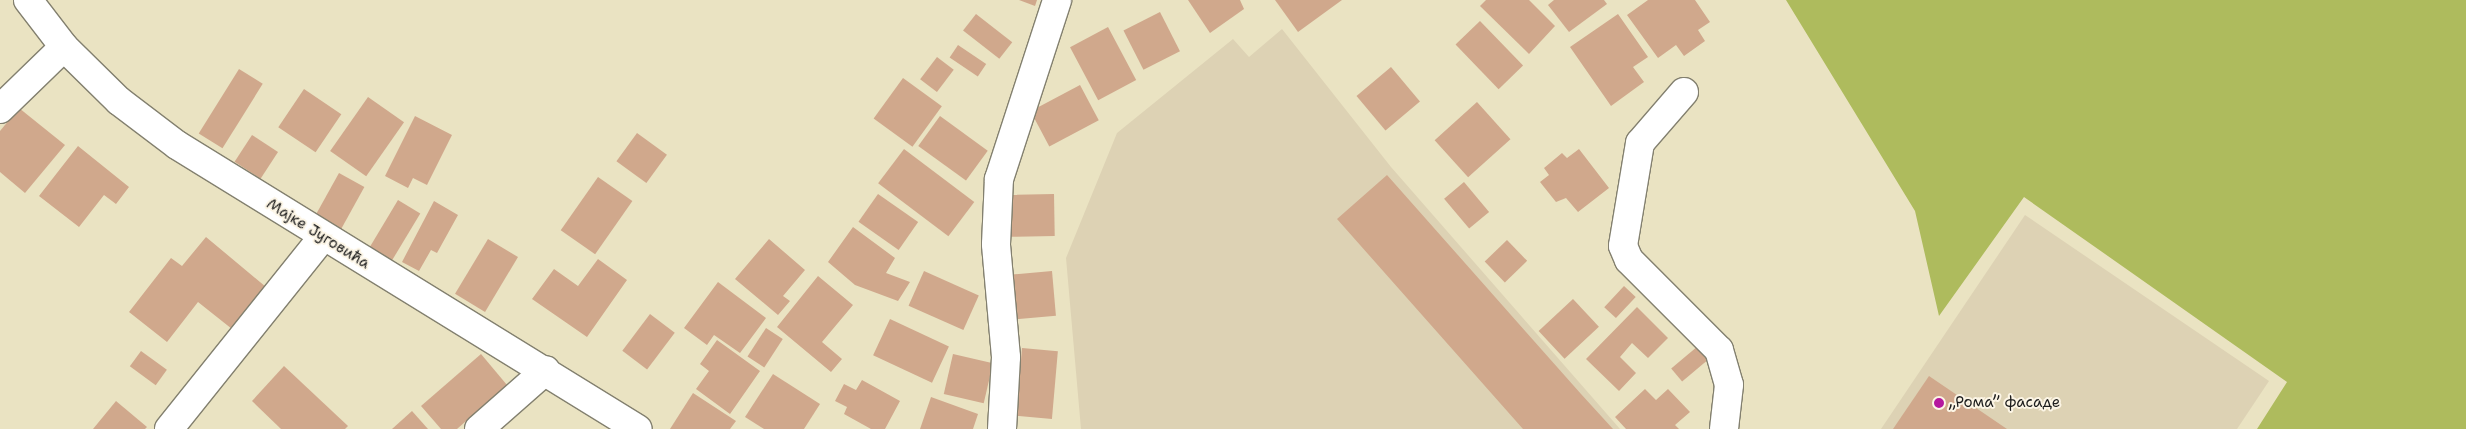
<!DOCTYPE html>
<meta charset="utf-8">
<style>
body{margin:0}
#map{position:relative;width:2466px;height:429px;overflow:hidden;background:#eae3c2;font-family:"Shantell Sans",sans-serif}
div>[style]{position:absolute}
.built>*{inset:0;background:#ddd2b4}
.green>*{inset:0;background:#aebb5d}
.building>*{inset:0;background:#d0a88c;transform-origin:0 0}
.roads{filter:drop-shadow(1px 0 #83806f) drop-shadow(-1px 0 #83806f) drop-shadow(0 1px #83806f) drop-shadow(0 -1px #83806f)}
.street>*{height:28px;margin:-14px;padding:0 14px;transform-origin:14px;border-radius:14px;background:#fff}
.dots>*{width:14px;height:14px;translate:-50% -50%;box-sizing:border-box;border:2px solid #fcf5e5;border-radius:50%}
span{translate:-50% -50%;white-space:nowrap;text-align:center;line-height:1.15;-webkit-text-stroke:4px #fcf5e5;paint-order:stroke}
.street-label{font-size:15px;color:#1c1c1c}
.poi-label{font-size:15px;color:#1c1c1c}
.left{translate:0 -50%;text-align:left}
</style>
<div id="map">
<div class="built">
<i style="clip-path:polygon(1282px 29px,1391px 167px,1620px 429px,1081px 429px,1066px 258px,1117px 133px,1233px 39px,1249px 57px)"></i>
<i style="clip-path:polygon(2025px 215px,2269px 381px,2237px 429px,1881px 429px)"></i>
</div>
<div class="green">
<i style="clip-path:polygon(1786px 0,2466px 0,2466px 429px,2257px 429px,2287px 382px,2024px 197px,1939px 316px,1915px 211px)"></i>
</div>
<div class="building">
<i style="clip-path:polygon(1019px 0,1037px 0,1035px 6px)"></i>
<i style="clip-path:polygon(1188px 0,1240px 0,1244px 9px,1210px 33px)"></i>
<i style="clip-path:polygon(1275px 0,1342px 0,1298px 32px)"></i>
<i style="clip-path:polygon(1486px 0,1529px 0,1555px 26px,1529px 54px,1480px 6px)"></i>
<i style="clip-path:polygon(1554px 0,1604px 0,1607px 4px,1569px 32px,1548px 5px)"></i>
<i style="clip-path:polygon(1648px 0,1695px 0,1710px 22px,1698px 30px,1705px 41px,1684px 56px,1676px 45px,1658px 58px,1627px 15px)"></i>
<i style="left:1160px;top:12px;width:44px;height:41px;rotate:63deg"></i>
<i style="left:976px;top:14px;width:46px;height:21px;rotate:38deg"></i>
<i style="clip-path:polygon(1618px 14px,1648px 57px,1633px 67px,1644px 82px,1611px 106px,1570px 47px)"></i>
<i style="left:1480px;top:21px;width:62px;height:34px;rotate:46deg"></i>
<i style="left:1108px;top:27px;width:60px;height:43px;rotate:62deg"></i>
<i style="left:958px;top:45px;width:34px;height:15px;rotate:34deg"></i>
<i style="left:937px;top:57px;width:21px;height:28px;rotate:37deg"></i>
<i style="left:1391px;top:67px;width:45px;height:45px;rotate:50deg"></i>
<i style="left:239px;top:69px;width:28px;height:76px;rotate:32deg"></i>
<i style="left:903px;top:78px;width:48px;height:50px;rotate:36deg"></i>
<i style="left:1080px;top:85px;width:40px;height:56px;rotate:62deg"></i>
<i style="left:304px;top:89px;width:45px;height:46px;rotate:34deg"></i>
<i style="left:368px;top:97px;width:44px;height:66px;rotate:35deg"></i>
<i style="left:1477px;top:102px;width:50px;height:57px;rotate:48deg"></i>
<i style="clip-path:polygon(19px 108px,65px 145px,25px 193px,0 172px,0 131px)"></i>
<i style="clip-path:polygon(415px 116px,452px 135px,427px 185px,413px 178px,408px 188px,385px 176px)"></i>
<i style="left:940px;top:116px;width:59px;height:37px;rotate:36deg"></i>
<i style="left:637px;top:133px;width:37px;height:35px;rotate:36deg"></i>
<i style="left:252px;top:135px;width:31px;height:32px;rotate:33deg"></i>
<i style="clip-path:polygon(78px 146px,129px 187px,116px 204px,104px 195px,79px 227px,39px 196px)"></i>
<i style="left:904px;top:149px;width:88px;height:43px;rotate:37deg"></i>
<i style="clip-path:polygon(1579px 149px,1609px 188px,1578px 212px,1566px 198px,1556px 202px,1540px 182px,1549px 175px,1544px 168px,1562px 153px,1567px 158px)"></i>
<i style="left:339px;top:173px;width:29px;height:49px;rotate:29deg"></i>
<i style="clip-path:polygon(1387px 175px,1581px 394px,1613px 429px,1523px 429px,1337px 219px)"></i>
<i style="left:598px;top:177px;width:42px;height:65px;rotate:35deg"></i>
<i style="left:1464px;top:182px;width:39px;height:26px;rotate:50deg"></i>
<i style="left:878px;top:194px;width:49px;height:34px;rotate:35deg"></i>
<i style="left:1054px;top:194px;width:42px;height:48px;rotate:89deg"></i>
<i style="left:398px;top:200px;width:26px;height:55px;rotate:31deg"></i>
<i style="clip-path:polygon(434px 201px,458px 215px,437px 253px,431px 250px,419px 271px,402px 262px)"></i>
<i style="clip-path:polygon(853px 227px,895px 258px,886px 273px,910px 282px,898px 301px,855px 285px,828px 262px)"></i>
<i style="clip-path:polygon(206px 237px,266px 287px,232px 329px,198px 302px,167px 342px,129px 312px,171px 258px,182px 266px)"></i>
<i style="left:488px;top:239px;width:35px;height:64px;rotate:31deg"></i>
<i style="clip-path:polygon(769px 239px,805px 270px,783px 296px,790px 301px,778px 315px,735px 279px)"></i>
<i style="left:1507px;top:240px;width:29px;height:31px;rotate:46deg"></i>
<i style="clip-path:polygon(598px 259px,627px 280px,587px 337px,532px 299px,554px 269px,578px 286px)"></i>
<i style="left:924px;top:271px;width:60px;height:38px;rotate:24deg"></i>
<i style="left:1052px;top:271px;width:45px;height:40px;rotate:85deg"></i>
<i style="clip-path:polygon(818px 276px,853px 305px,822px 342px,842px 359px,831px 372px,777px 327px)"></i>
<i style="clip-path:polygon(718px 282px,766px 318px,740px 353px,714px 335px,707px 345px,684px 328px)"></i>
<i style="left:1624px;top:286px;width:16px;height:29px;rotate:43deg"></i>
<i style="left:1573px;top:299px;width:38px;height:47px;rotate:47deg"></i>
<i style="clip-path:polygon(1637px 307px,1668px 338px,1648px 358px,1632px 343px,1620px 357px,1636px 373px,1619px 391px,1586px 359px)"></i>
<i style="left:650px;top:314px;width:31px;height:46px;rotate:37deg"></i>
<i style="left:890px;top:319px;width:65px;height:40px;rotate:25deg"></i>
<i style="left:766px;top:328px;width:20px;height:34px;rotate:33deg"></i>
<i style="clip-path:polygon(717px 340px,760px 371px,730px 414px,696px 389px,709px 371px,700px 364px)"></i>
<i style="left:1698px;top:346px;width:17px;height:35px;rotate:50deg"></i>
<i style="left:1022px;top:348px;width:36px;height:68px;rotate:5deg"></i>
<i style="left:141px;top:351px;width:32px;height:19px;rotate:36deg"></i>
<i style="clip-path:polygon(481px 354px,507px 385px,457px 429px,441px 429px,421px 406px)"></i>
<i style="left:953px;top:354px;width:41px;height:41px;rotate:13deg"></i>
<i style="clip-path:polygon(284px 366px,348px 426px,345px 429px,281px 429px,252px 401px)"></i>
<i style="clip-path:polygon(773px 374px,820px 404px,804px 429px,764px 429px,745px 417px)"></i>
<i style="clip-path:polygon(1929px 376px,2007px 429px,1893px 429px)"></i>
<i style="clip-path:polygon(862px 380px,900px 401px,885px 429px,871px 429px,844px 414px,847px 407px,835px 401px,844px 384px,856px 390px)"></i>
<i style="clip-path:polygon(1645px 389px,1656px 400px,1668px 389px,1690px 412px,1675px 425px,1679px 429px,1626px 429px,1615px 417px)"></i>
<i style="clip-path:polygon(693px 393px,736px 421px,730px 429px,670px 429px)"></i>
<i style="clip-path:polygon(931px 397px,978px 414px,973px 429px,920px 429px)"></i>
<i style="clip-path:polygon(116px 401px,147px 427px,145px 429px,93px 429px)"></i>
<i style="clip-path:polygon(412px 411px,428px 429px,392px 429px)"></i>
</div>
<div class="roads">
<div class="street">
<i style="left:28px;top:0;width:59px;rotate:52.5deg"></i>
<i style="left:64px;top:47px;width:77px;rotate:44.5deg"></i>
<i style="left:119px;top:101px;width:73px;rotate:37.2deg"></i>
<i style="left:177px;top:145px;width:541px;rotate:31.64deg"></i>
<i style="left:1684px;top:92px;width:67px;rotate:130.8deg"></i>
<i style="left:1640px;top:143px;width:104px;rotate:99.4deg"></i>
<i style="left:1623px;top:246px;width:15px;rotate:67deg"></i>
<i style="left:1629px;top:260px;width:127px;rotate:45deg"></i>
<i style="left:1719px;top:350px;width:36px;rotate:74deg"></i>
<i style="left:1729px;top:385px;width:44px;rotate:96.5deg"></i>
<i style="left:0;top:109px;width:89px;rotate:-44.1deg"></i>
<i style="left:169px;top:429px;width:245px;rotate:-51.3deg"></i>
<i style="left:479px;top:429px;width:89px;rotate:-41.4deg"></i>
<i style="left:1002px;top:429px;width:72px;rotate:-86.8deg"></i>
<i style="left:1006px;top:357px;width:113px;rotate:-95.1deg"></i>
<i style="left:996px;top:244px;width:65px;rotate:-87.4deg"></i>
<i style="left:999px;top:179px;width:188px;rotate:-72deg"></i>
</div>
</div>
<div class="dots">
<i style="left:1939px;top:403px;background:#b5179e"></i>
</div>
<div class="street-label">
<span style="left:318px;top:234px;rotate:32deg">Мајке Југовића</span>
</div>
<div class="poi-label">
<span class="left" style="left:1949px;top:403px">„Рома” фасаде</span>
</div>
</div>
